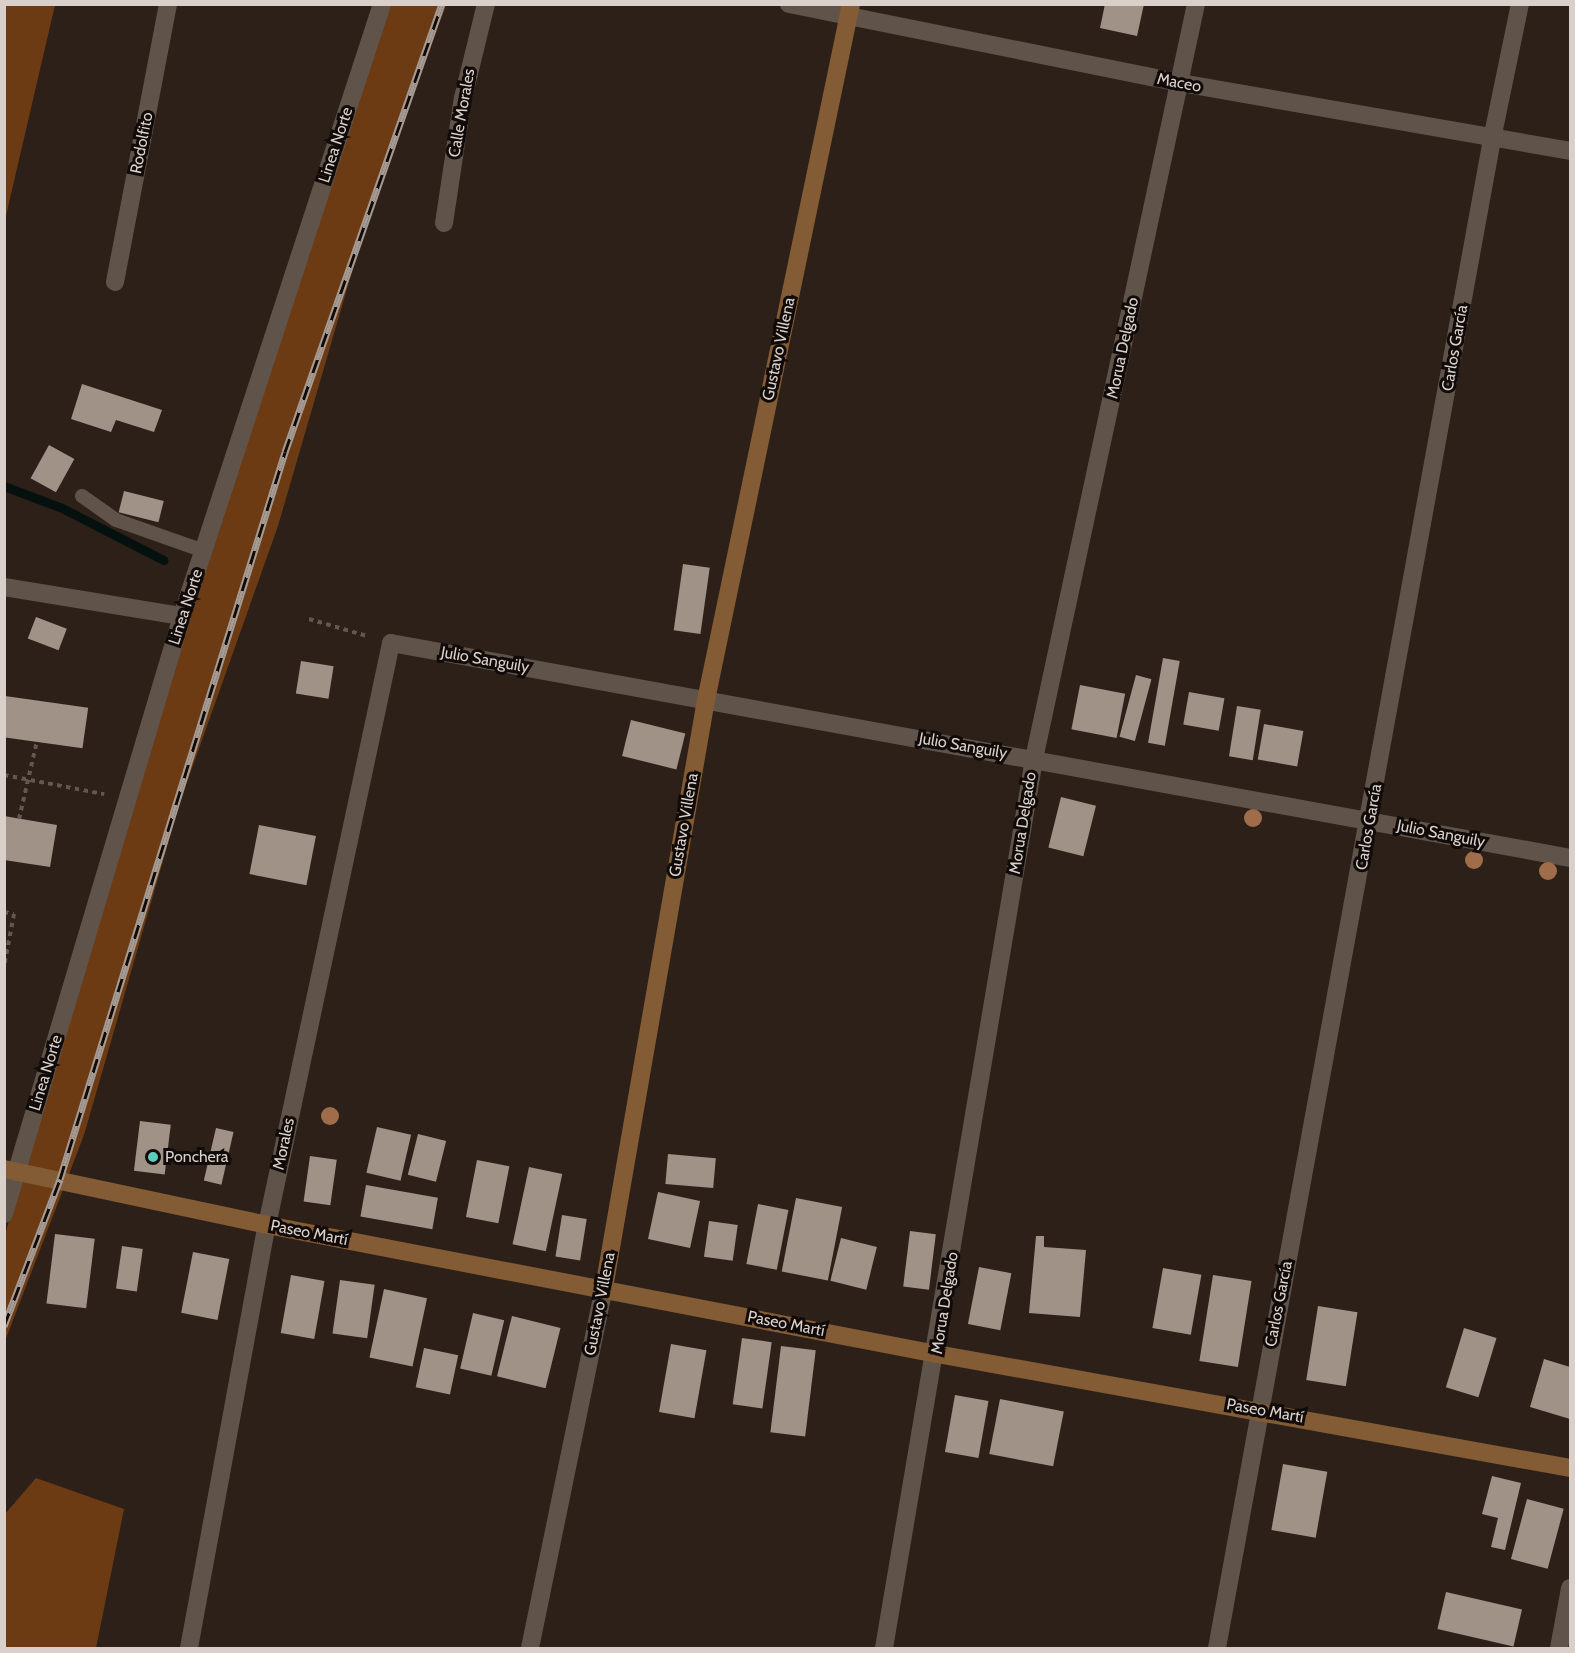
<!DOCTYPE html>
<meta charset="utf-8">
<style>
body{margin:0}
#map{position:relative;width:1575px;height:1653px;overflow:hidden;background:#2c2018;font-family:Cabin,sans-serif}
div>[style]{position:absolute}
.green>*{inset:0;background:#6c3b13}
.stream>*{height:9px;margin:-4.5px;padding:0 4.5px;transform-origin:4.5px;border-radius:4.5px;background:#05110f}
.building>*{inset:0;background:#a19288;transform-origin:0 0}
.path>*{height:4px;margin-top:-2px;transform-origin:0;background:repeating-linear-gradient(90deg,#635851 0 4.5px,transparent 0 9px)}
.lane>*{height:14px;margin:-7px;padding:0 7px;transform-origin:7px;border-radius:7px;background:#60534a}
.street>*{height:18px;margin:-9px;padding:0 9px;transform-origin:9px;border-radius:9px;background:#60534a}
.secondary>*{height:18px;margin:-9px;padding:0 9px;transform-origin:9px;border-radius:9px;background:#835b34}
.rail>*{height:7px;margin-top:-3.5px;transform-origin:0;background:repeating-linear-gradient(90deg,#100b08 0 14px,#a59b95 0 28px);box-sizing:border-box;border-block:2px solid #a59b95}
.trees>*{width:18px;height:18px;margin:-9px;border-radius:50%;background:#a06d4a}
.dots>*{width:16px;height:16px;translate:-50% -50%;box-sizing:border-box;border:3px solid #100b08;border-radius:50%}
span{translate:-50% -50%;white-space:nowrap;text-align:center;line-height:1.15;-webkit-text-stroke:6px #100b08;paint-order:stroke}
.street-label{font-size:16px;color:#d9d0cb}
.poi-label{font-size:16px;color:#d9d0cb}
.left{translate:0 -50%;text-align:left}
.frame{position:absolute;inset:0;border:6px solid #d9d0cb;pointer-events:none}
</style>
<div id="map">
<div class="green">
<i style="clip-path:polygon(5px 4px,55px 5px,5px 220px,4px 5px)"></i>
<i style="clip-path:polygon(382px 5px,446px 5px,365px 227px,278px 526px,180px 802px,84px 1135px,5px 1341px,5px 1235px,23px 1168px,182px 616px)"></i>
<i style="clip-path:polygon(36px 1478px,124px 1509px,96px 1648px,5px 1648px,5px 1514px)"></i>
</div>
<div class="stream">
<i style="left:4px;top:486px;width:62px;rotate:20.8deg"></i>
<i style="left:62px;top:508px;width:114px;rotate:27.2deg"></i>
</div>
<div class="building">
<i style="clip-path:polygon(1105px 4px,1144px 4px,1137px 36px,1100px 28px)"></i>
<i style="clip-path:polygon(82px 384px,162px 410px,154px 432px,116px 420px,111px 432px,71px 419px)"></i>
<i style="left:49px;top:445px;width:29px;height:38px;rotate:29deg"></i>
<i style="left:124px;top:491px;width:41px;height:22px;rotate:14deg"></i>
<i style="left:683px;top:564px;width:27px;height:67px;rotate:8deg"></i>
<i style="left:36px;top:617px;width:33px;height:23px;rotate:21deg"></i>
<i style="left:1163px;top:658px;width:17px;height:86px;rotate:10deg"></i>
<i style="left:301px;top:661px;width:33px;height:33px;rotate:9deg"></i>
<i style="left:1136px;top:675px;width:16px;height:64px;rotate:15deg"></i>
<i style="left:1080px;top:685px;width:46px;height:45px;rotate:11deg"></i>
<i style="left:1189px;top:692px;width:36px;height:33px;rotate:10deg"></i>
<i style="left:5px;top:696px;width:84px;height:41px;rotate:8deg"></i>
<i style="left:1237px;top:706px;width:24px;height:51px;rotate:9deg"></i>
<i style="left:631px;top:720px;width:56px;height:37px;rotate:14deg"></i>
<i style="left:1264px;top:724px;width:40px;height:36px;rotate:10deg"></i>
<i style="left:1061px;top:797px;width:36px;height:52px;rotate:14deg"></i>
<i style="clip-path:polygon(4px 816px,57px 825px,50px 867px,4px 860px)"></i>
<i style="left:259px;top:825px;width:58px;height:50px;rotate:11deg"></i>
<i style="left:140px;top:1121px;width:31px;height:50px;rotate:7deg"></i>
<i style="left:377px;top:1127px;width:35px;height:47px;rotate:13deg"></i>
<i style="left:216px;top:1128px;width:18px;height:54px;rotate:13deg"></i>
<i style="left:418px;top:1134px;width:29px;height:42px;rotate:14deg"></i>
<i style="left:668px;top:1154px;width:48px;height:30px;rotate:5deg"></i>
<i style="left:310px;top:1156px;width:27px;height:46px;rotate:8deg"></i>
<i style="left:477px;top:1160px;width:33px;height:58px;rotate:11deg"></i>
<i style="left:529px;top:1167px;width:34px;height:79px;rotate:12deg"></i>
<i style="left:366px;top:1185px;width:73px;height:32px;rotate:10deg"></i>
<i style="left:658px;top:1192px;width:43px;height:48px;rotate:12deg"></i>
<i style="left:796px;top:1198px;width:47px;height:75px;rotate:11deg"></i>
<i style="left:758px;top:1204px;width:31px;height:61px;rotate:11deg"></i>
<i style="left:562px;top:1215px;width:25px;height:42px;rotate:9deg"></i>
<i style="left:709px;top:1221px;width:29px;height:36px;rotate:8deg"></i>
<i style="left:910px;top:1231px;width:26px;height:56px;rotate:7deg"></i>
<i style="left:55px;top:1234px;width:40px;height:70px;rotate:7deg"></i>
<i style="clip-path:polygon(1036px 1236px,1044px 1236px,1044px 1247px,1086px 1250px,1080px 1317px,1029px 1313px)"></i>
<i style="left:841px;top:1238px;width:37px;height:44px;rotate:14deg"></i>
<i style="left:122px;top:1246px;width:21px;height:43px;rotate:8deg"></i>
<i style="left:193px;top:1252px;width:37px;height:62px;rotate:11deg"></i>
<i style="left:979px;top:1267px;width:33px;height:58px;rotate:11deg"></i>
<i style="left:1163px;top:1268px;width:39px;height:61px;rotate:10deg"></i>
<i style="left:291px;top:1275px;width:34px;height:59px;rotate:10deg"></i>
<i style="left:1213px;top:1275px;width:39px;height:87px;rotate:9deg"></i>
<i style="left:340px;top:1280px;width:35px;height:54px;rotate:8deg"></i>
<i style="left:384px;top:1289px;width:44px;height:70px;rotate:12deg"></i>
<i style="left:1318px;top:1306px;width:40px;height:75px;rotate:9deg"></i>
<i style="left:473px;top:1313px;width:32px;height:57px;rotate:13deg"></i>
<i style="left:512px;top:1316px;width:50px;height:62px;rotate:14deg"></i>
<i style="left:1464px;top:1328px;width:34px;height:62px;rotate:17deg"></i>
<i style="left:742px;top:1338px;width:30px;height:67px;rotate:8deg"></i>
<i style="left:671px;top:1344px;width:36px;height:69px;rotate:10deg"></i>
<i style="left:781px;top:1346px;width:35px;height:87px;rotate:7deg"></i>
<i style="left:424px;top:1348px;width:35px;height:40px;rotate:12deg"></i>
<i style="clip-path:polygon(1544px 1359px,1570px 1367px,1570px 1419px,1530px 1407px)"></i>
<i style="left:955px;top:1395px;width:34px;height:58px;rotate:10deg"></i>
<i style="left:1000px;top:1399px;width:65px;height:56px;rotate:11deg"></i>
<i style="left:1283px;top:1464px;width:45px;height:67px;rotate:10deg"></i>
<i style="clip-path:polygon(1492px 1476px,1521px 1483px,1505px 1550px,1491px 1547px,1498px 1518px,1482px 1514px)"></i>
<i style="left:1527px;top:1499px;width:38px;height:62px;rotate:15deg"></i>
<i style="left:1446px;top:1592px;width:78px;height:38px;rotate:13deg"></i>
</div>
<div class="path">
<i style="left:309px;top:619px;width:60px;rotate:16.3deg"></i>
<i style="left:4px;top:775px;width:102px;rotate:10.8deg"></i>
<i style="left:19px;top:819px;width:80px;rotate:-77deg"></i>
<i style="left:4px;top:912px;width:10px;rotate:11deg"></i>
<i style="left:14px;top:914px;width:54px;rotate:100.7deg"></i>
</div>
<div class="lane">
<i style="left:82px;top:496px;width:42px;rotate:35.2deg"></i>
<i style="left:116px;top:520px;width:93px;rotate:19.4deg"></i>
</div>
<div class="street">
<i style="left:789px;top:4px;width:400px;rotate:11.4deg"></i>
<i style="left:1181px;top:83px;width:395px;rotate:9.9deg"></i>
<i style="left:444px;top:223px;width:126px;rotate:-81.4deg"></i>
<i style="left:463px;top:98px;width:97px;rotate:-76.3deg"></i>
<i style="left:115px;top:282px;width:283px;rotate:-79.2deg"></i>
<i style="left:4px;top:587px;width:180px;rotate:9.3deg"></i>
<i style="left:4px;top:1214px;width:624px;rotate:-73.42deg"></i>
<i style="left:182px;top:616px;width:644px;rotate:-71.9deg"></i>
<i style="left:189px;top:1648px;width:430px;rotate:-79.6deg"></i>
<i style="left:267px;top:1225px;width:595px;rotate:-77.97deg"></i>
<i style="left:391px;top:643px;width:1198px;rotate:10.33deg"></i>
<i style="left:530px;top:1648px;width:368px;rotate:-78.4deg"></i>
<i style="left:884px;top:1648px;width:902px;rotate:-80.42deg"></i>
<i style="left:1034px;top:759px;width:772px;rotate:-77.89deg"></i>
<i style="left:1217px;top:1648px;width:1534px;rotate:-79.67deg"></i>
<i style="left:1492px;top:139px;width:138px;rotate:-78.3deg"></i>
<i style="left:1559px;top:1648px;width:61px;rotate:-79.6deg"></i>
</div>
<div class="secondary">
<i style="left:4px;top:1169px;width:269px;rotate:12deg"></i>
<i style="left:267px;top:1225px;width:682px;rotate:10.9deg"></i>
<i style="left:937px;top:1354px;width:643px;rotate:10.21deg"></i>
<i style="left:604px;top:1288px;width:597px;rotate:-80.16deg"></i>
<i style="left:706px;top:700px;width:711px;rotate:-78.23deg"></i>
</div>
<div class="rail">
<i style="left:4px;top:1326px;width:157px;rotate:-69.1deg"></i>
<i style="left:60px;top:1179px;width:761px;rotate:-72.8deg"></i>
<i style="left:285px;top:452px;width:475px;rotate:-70.7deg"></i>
</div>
<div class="trees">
<i style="left:1253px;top:818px"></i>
<i style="left:1474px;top:860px"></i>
<i style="left:1548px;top:871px"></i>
<i style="left:330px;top:1116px"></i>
</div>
<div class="dots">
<i style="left:153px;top:1157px;background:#59cebe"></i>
</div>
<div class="street-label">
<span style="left:1179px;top:83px;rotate:11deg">Maceo</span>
<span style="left:462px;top:113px;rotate:-80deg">Calle Morales</span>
<span style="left:142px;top:143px;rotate:-79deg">Rodolfito</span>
<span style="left:336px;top:145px;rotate:-72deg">Linea Norte</span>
<span style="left:1123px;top:348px;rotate:-78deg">Morua Delgado</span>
<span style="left:1455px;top:348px;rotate:-80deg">Carlos García</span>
<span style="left:779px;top:349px;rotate:-78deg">Gustavo Villena</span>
<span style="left:186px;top:607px;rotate:-72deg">Linea Norte</span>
<span style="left:485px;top:660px;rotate:10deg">Julio Sanguily</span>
<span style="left:963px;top:746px;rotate:10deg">Julio Sanguily</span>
<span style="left:1023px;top:823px;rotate:-81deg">Morua Delgado</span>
<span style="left:684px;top:825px;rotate:-80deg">Gustavo Villena</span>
<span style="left:1369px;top:827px;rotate:-80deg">Carlos García</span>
<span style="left:1441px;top:834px;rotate:11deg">Julio Sanguily</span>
<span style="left:46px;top:1073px;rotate:-73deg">Linea Norte</span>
<span style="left:284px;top:1144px;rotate:-78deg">Morales</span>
<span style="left:309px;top:1233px;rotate:11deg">Paseo Martí</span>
<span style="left:945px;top:1303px;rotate:-81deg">Morua Delgado</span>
<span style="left:600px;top:1304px;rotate:-79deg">Gustavo Villena</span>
<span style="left:1279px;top:1304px;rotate:-79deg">Carlos García</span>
<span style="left:786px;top:1324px;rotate:11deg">Paseo Martí</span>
<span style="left:1265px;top:1411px;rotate:10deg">Paseo Martí</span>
</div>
<div class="poi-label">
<span class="left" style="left:165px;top:1157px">Ponchera</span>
</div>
<div class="frame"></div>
</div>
